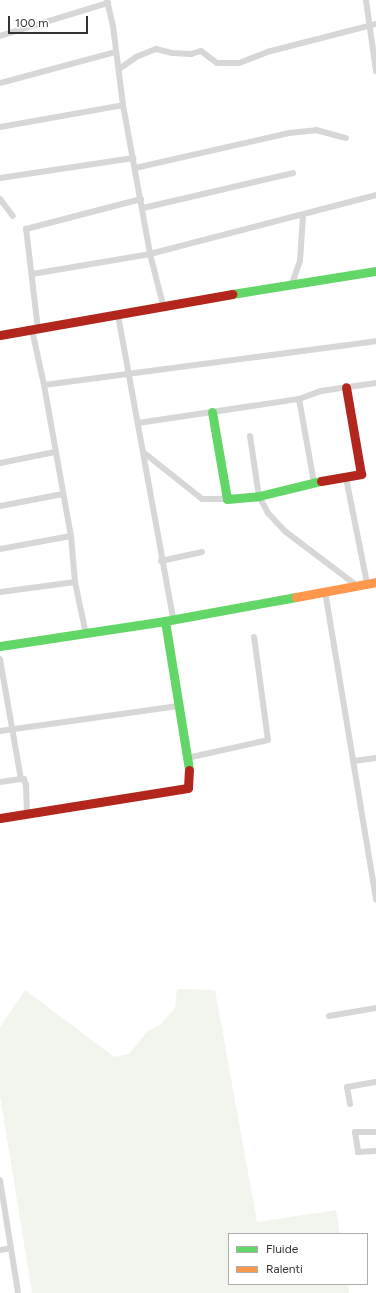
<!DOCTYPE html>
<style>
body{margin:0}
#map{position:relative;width:376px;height:1293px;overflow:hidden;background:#fff;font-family:Figtree,sans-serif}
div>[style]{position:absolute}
.green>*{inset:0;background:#f1f5ed}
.street>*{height:6px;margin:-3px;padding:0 3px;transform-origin:3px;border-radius:3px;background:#d7d7d7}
.fast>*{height:9px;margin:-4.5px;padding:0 4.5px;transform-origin:4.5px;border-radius:4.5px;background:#63d668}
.slow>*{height:9px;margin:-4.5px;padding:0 4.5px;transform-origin:4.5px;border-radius:4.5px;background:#ff974d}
.jam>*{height:9px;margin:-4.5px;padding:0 4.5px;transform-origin:4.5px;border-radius:4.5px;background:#b3261e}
span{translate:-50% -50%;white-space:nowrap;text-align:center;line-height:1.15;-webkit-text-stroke:4px #fff;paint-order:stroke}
.legend{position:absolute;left:228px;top:1233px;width:140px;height:52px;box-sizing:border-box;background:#fff;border:1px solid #adadad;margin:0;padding:5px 7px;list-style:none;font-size:12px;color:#333}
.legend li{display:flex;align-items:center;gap:8px;height:20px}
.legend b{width:20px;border:1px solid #adadad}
.scale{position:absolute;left:8px;top:16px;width:80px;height:18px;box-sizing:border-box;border:2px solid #333;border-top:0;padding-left:5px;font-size:12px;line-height:14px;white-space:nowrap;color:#333;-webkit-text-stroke:3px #fff;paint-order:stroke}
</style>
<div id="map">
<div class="green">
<i style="clip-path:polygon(177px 989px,215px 990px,257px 1222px,336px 1210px,340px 1234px,229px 1234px,229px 1284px,348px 1284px,349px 1293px,32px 1293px,0 1095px,0 1027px,25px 990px,114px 1057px,129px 1054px,147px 1032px,161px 1024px,175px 1008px)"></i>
</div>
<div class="street">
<i style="left:107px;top:0;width:27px;rotate:77deg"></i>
<i style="left:113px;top:26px;width:80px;rotate:82.8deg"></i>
<i style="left:123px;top:105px;width:151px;rotate:79.7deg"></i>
<i style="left:150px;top:254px;width:53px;rotate:75.7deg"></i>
<i style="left:366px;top:0;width:72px;rotate:82deg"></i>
<i style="left:0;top:36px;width:113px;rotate:-17deg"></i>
<i style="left:119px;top:69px;width:21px;rotate:-35deg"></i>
<i style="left:136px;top:57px;width:22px;rotate:-22deg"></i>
<i style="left:156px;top:49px;width:16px;rotate:14deg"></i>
<i style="left:172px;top:53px;width:19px;rotate:3deg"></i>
<i style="left:191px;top:54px;width:10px;rotate:-17deg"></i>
<i style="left:201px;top:51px;width:20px;rotate:37deg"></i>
<i style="left:217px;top:63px;width:22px"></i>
<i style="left:239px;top:63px;width:30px;rotate:-21deg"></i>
<i style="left:267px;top:52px;width:113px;rotate:-14.4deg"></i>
<i style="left:0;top:83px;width:120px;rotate:-15deg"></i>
<i style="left:0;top:127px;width:125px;rotate:-10.1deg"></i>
<i style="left:135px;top:168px;width:158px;rotate:-12.8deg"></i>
<i style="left:289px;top:133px;width:27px;rotate:-6deg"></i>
<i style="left:316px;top:130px;width:31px;rotate:15deg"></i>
<i style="left:0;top:178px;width:135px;rotate:-8.5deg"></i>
<i style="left:0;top:199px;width:21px;rotate:53deg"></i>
<i style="left:143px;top:208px;width:154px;rotate:-13.1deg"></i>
<i style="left:32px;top:274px;width:120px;rotate:-9.6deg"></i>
<i style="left:150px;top:254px;width:234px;rotate:-14.6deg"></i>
<i style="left:292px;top:284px;width:24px;rotate:-71deg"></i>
<i style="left:300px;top:261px;width:46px;rotate:-86.3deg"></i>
<i style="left:118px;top:315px;width:308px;rotate:79.7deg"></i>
<i style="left:38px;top:329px;width:101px;rotate:-96.8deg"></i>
<i style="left:26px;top:229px;width:119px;rotate:-14.6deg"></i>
<i style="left:32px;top:330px;width:56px;rotate:77.7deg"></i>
<i style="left:44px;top:385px;width:153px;rotate:79.9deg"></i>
<i style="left:71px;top:536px;width:46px;rotate:85deg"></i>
<i style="left:75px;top:582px;width:53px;rotate:78.1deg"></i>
<i style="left:44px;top:385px;width:335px;rotate:-7.5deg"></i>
<i style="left:138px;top:423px;width:163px;rotate:-8.5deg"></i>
<i style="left:250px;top:436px;width:61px;rotate:81.5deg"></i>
<i style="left:259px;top:496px;width:19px;rotate:62deg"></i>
<i style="left:268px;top:513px;width:26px;rotate:47deg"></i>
<i style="left:286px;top:532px;width:88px;rotate:37.1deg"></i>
<i style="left:143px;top:452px;width:75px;rotate:38.5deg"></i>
<i style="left:202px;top:499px;width:25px"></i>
<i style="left:0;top:463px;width:56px;rotate:-11.3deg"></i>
<i style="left:346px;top:478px;width:107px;rotate:78.7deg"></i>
<i style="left:314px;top:483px;width:85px;rotate:-100.1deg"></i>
<i style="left:299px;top:399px;width:23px;rotate:-20deg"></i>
<i style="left:321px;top:391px;width:56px;rotate:-8.3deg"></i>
<i style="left:0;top:506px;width:64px;rotate:-10.8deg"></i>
<i style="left:0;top:549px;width:72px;rotate:-10.4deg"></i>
<i style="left:161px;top:561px;width:42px;rotate:-12.4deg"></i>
<i style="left:325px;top:591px;width:313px;rotate:80.6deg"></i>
<i style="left:0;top:592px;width:76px;rotate:-7.6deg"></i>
<i style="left:0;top:659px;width:122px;rotate:80.1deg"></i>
<i style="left:21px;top:779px;width:3px"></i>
<i style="left:24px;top:779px;width:6px;rotate:72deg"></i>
<i style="left:26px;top:785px;width:29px;rotate:88deg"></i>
<i style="left:0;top:731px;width:180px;rotate:-8deg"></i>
<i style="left:187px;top:758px;width:83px;rotate:-12.5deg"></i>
<i style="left:268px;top:740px;width:104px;rotate:-97.7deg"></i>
<i style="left:354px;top:761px;width:22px;rotate:-8deg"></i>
<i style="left:0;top:782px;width:21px;rotate:-8deg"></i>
<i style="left:329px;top:1016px;width:48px;rotate:-9.7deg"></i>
<i style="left:350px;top:1104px;width:17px;rotate:-100deg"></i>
<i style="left:347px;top:1087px;width:29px;rotate:-10deg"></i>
<i style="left:376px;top:1132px;width:21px;rotate:180deg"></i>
<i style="left:355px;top:1132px;width:20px;rotate:81deg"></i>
<i style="left:358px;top:1152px;width:18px;rotate:-3deg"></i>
<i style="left:0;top:1180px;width:114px;rotate:80.9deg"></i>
<i style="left:0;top:1250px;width:11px;rotate:-10deg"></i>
</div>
<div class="fast">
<i style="left:232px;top:294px;width:146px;rotate:-9.1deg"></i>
<i style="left:212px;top:412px;width:88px;rotate:80.2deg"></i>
<i style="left:227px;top:499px;width:32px;rotate:-5deg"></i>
<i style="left:259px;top:496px;width:64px;rotate:-13.6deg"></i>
<i style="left:165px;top:621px;width:151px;rotate:80.8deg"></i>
<i style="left:0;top:646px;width:167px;rotate:-8.6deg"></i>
<i style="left:165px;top:621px;width:133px;rotate:-10.4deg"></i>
</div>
<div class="slow">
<i style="left:296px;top:597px;width:81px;rotate:-10.6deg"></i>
</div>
<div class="jam">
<i style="left:0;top:335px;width:236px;rotate:-10deg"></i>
<i style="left:321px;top:481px;width:41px;rotate:-9.9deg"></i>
<i style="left:361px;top:474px;width:88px;rotate:-99.8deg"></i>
<i style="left:0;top:818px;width:190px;rotate:-9.1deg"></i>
<i style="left:188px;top:788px;width:18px;rotate:-87deg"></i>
</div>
<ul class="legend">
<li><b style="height:5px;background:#63d668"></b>Fluide</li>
<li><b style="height:5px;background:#ff974d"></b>Ralenti</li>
</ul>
<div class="scale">100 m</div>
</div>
